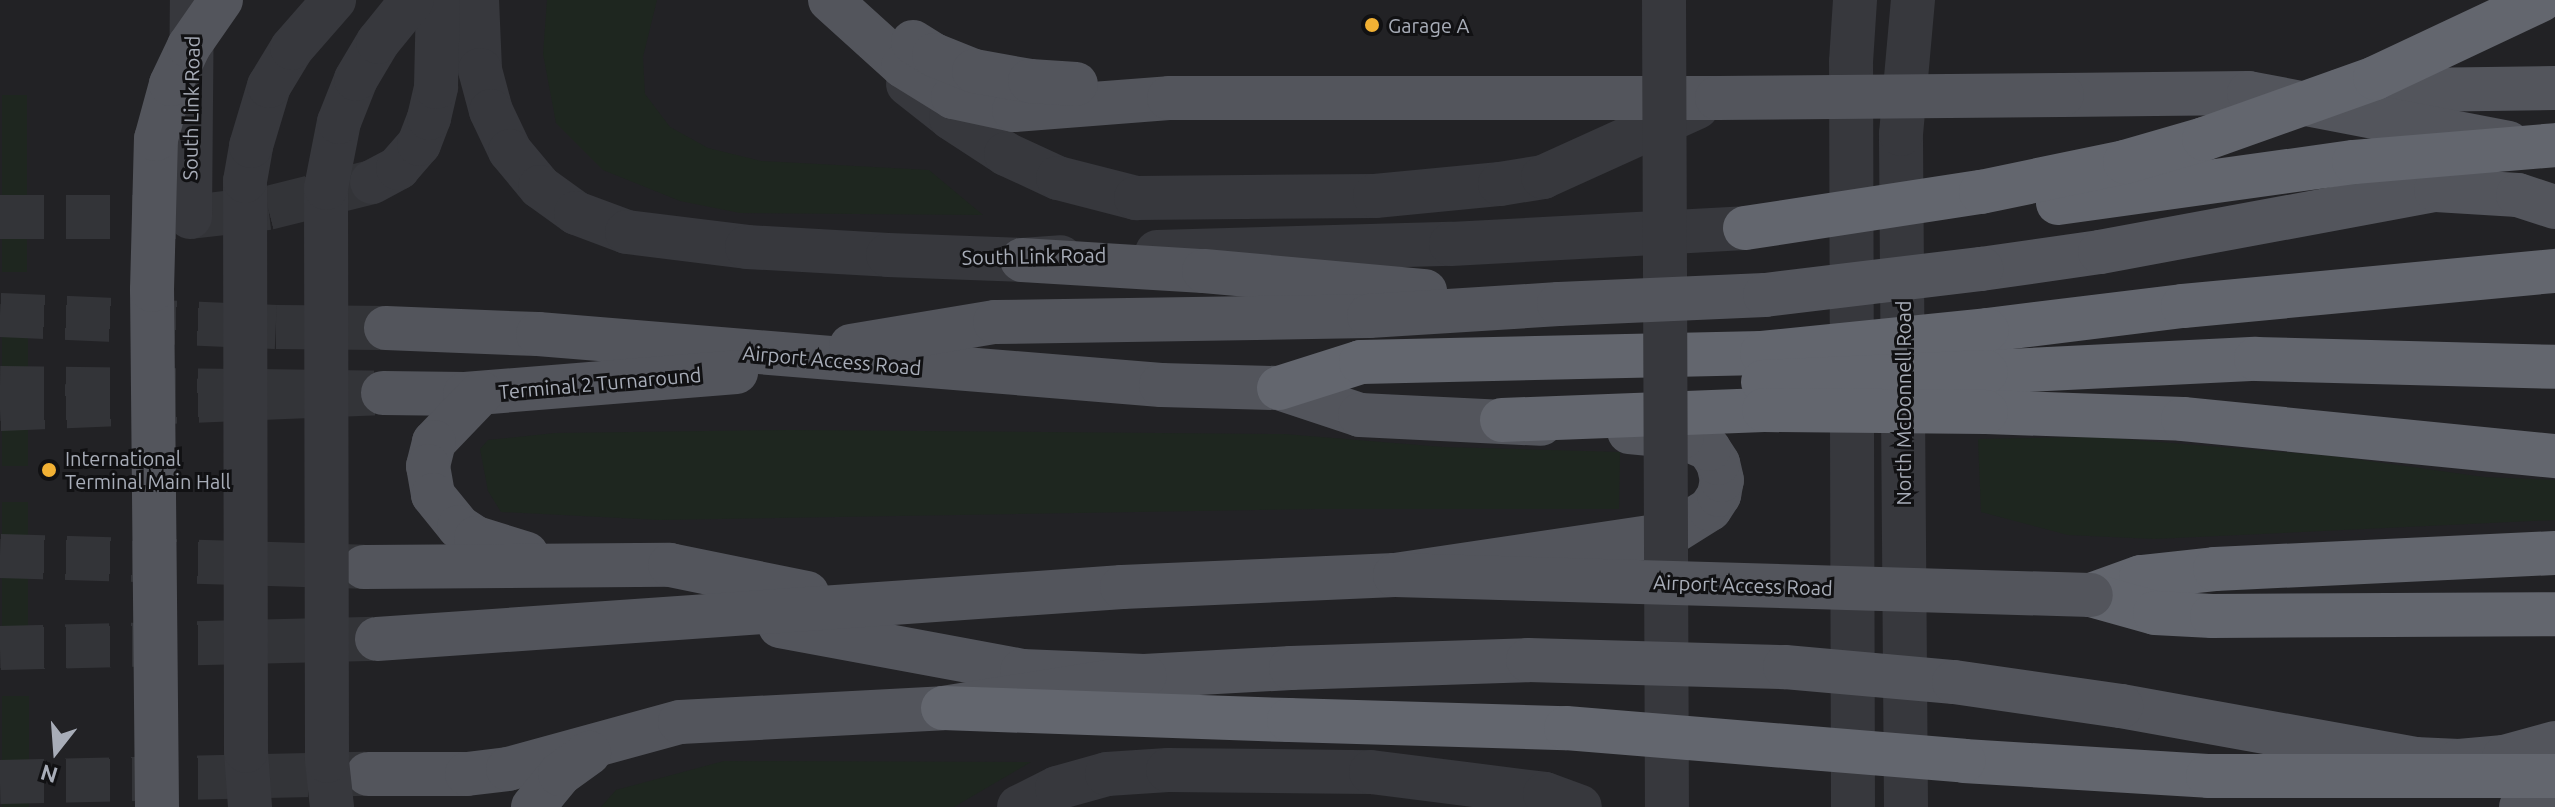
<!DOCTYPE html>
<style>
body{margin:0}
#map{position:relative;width:2555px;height:807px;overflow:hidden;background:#161618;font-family:Ubuntu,sans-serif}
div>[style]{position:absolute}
.built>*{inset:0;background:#222225;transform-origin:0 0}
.green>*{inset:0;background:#1e261f;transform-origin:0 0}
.minor-tunnel>*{height:44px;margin-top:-22px;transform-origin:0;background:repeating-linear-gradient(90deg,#333438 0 44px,transparent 0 66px)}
.major-tunnel>*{height:44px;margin-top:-22px;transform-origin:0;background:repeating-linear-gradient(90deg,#333438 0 44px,transparent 0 66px)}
.minor>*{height:44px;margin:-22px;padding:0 22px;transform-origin:22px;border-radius:22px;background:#37383d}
.major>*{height:44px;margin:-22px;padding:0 22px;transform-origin:22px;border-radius:22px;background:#53555c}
.highway>*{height:44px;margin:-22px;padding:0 22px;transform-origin:22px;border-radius:22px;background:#63666e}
.minor-bridge>*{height:44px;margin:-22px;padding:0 22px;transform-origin:22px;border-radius:22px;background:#37383d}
.major-bridge>*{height:44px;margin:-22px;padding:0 22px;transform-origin:22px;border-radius:22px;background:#53555c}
.highway-bridge>*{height:44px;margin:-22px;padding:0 22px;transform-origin:22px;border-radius:22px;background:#63666e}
.dots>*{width:22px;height:22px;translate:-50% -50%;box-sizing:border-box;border:4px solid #111113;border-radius:50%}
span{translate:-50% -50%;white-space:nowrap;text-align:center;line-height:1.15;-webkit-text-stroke:6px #111113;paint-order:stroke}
.poi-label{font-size:20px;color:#a8adb8}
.left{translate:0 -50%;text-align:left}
.street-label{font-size:20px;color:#a8adb8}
.north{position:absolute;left:16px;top:711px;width:80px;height:80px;-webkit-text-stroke:6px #111113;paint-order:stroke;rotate:197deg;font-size:22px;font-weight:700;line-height:32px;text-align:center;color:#a8adb8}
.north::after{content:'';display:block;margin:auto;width:28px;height:36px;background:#a8adb8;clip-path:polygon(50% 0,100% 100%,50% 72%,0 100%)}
</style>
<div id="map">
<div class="built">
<i style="left:0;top:0;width:2555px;height:807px"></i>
</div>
<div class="green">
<i style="clip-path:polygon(547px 0,657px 0,643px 57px,645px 94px,670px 127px,708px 148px,761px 161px,929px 170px,983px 215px,740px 213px,680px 201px,603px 170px,556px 123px,543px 54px)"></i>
<i style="left:2px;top:95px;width:25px;height:177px"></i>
<i style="left:2px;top:307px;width:26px;height:159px"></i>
<i style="clip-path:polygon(790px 430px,1284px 434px,1443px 447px,1620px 452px,1619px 509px,1317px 509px,660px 520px,501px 512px,488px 491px,480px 449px,488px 440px,555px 433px)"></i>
<i style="clip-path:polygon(2097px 437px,2333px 456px,2484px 477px,2555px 480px,2555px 520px,2154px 539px,2068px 535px,1981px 512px,1978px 439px)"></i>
<i style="left:2px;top:502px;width:26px;height:159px"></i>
<i style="left:2px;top:696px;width:27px;height:111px"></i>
<i style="clip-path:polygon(724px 761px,1031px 762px,954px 807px,601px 807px,616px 790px)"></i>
</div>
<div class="minor-tunnel">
<i style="left:0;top:217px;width:190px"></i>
<i style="left:190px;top:217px;width:79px;rotate:-6.6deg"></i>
<i style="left:268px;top:208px;width:107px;rotate:-14deg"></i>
<i style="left:0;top:388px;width:383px;rotate:0.7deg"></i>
</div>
<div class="major-tunnel">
<i style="left:0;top:315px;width:276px;rotate:2.5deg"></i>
<i style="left:276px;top:327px;width:110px;rotate:0.5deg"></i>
<i style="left:0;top:409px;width:383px;rotate:-2.4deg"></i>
<i style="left:0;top:556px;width:364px;rotate:1.7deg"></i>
<i style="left:0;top:648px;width:377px;rotate:-1.4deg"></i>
<i style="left:0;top:782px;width:366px;rotate:-1.3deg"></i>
</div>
<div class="minor">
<i style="left:477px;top:0;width:70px;rotate:87.5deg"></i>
<i style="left:480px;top:70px;width:42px;rotate:75deg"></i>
<i style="left:491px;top:111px;width:44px;rotate:64.6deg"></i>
<i style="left:510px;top:151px;width:47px;rotate:50.2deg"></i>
<i style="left:540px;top:187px;width:44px;rotate:35.8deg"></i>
<i style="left:576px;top:213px;width:54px;rotate:20.4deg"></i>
<i style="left:627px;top:232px;width:121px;rotate:7.1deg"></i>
<i style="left:747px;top:247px;width:141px;rotate:3.2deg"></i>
<i style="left:888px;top:255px;width:134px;rotate:2.1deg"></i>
<i style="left:1022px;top:260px;width:39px;rotate:-4deg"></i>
<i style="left:908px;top:84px;width:55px;rotate:38.3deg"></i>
<i style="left:951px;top:118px;width:66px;rotate:33.2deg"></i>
<i style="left:1006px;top:154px;width:57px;rotate:24.8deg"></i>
<i style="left:1058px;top:178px;width:81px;rotate:14.4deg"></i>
<i style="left:1136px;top:198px;width:239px;rotate:-0.5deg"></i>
<i style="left:1375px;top:196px;width:126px;rotate:-5.5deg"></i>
<i style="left:1500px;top:184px;width:44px;rotate:-9.2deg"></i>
<i style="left:1543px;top:177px;width:169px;rotate:-24.4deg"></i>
<i style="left:372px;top:182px;width:30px;rotate:-28deg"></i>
<i style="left:398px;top:168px;width:32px;rotate:-49deg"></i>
<i style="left:419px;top:144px;width:28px;rotate:-69deg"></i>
<i style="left:429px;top:118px;width:32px;rotate:-77deg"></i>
<i style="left:436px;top:87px;width:87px;rotate:-88.7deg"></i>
<i style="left:190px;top:217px;width:217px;rotate:-89.5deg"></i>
<i style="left:1157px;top:252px;width:294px;rotate:-1.6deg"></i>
<i style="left:1451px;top:244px;width:294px;rotate:-3.1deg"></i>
<i style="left:1019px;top:807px;width:42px;rotate:-26.6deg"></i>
<i style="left:1057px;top:788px;width:52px;rotate:-15.6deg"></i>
<i style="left:1107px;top:774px;width:61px;rotate:-3.8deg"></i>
<i style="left:1168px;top:770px;width:203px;rotate:0.6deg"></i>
<i style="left:1371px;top:772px;width:175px;rotate:7.2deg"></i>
<i style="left:1545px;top:794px;width:37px;rotate:20deg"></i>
<i style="left:1853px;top:807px;width:745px;rotate:-90.15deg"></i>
<i style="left:1851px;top:62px;width:62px;rotate:-86.3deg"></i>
<i style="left:1906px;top:807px;width:673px;rotate:-90.43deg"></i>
<i style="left:1901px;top:134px;width:135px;rotate:-84.9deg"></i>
</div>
<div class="major">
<i style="left:830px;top:0;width:98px;rotate:42.1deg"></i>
<i style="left:903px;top:66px;width:59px;rotate:31.8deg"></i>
<i style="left:953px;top:97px;width:62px;rotate:12deg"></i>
<i style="left:1014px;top:110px;width:155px;rotate:-4.4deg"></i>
<i style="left:1169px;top:98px;width:548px"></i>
<i style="left:913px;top:42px;width:25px;rotate:32deg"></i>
<i style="left:934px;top:55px;width:43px;rotate:21.8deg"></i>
<i style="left:974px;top:71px;width:57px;rotate:10.1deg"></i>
<i style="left:1030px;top:81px;width:46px;rotate:3.7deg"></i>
<i style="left:2062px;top:95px;width:187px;rotate:-0.6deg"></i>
<i style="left:1022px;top:260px;width:182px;rotate:3.5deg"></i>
<i style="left:1204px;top:271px;width:222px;rotate:5.2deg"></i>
<i style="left:1981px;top:269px;width:120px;rotate:-8.1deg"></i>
<i style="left:2100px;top:252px;width:342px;rotate:-10.5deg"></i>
<i style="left:2436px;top:190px;width:82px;rotate:3.5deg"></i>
<i style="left:2518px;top:195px;width:39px;rotate:18deg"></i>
<i style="left:386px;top:328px;width:152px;rotate:2.3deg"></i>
<i style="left:538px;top:334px;width:625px;rotate:4.68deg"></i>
<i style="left:1161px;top:385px;width:118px;rotate:1.5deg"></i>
<i style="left:1279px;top:388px;width:85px;rotate:18.4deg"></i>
<i style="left:1360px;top:415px;width:181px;rotate:2.8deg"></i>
<i style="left:851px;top:346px;width:146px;rotate:-9.5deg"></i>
<i style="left:995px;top:322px;width:374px;rotate:-0.9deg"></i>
<i style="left:1369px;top:316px;width:190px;rotate:-3.6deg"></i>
<i style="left:383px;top:393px;width:82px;rotate:0.7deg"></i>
<i style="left:465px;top:394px;width:272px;rotate:-4.6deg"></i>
<i style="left:481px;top:393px;width:68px;rotate:133.8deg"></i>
<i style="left:434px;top:442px;width:25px;rotate:104deg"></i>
<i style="left:428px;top:466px;width:29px;rotate:80deg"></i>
<i style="left:433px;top:495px;width:41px;rotate:50.9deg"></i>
<i style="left:459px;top:527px;width:20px;rotate:33deg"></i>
<i style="left:476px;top:538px;width:53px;rotate:17.4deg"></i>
<i style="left:364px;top:567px;width:306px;rotate:-0.4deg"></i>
<i style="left:670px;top:565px;width:140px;rotate:11.6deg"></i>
<i style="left:780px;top:626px;width:246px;rotate:10.5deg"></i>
<i style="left:1022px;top:671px;width:122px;rotate:2.3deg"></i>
<i style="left:1144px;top:676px;width:147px;rotate:-3.1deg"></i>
<i style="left:377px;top:639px;width:747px;rotate:-3.99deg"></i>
<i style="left:1122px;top:587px;width:273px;rotate:-2.5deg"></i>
<i style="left:1395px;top:575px;width:278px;rotate:-8.5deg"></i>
<i style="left:1670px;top:534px;width:47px;rotate:-32deg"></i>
<i style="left:1710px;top:509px;width:17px;rotate:-57deg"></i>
<i style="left:1719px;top:495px;width:15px;rotate:-79deg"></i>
<i style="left:1722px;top:480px;width:17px;rotate:-103deg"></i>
<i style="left:1718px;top:463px;width:17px;rotate:-123deg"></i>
<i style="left:1709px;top:449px;width:30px;rotate:-156deg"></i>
<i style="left:1682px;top:437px;width:53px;rotate:-174.6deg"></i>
<i style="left:2121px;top:706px;width:299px;rotate:10.2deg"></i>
<i style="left:2415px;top:759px;width:44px;rotate:2.6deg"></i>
<i style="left:2459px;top:761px;width:45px;rotate:-5.1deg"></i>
<i style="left:2504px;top:757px;width:53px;rotate:-15.4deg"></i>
<i style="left:368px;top:774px;width:99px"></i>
<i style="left:467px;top:774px;width:41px;rotate:-7deg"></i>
<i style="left:508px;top:769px;width:178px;rotate:-15.3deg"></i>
<i style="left:680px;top:722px;width:263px;rotate:-3deg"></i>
<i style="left:943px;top:708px;width:204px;rotate:-9deg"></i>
<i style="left:533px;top:807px;width:43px;rotate:-50.7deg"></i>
<i style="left:560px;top:774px;width:36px;rotate:-36deg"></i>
<i style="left:2521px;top:807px;width:38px;rotate:-25deg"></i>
</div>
<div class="highway">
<i style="left:1987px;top:330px;width:197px;rotate:-7deg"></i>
<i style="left:2183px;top:306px;width:374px;rotate:-5.4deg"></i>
<i style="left:1986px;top:372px;width:270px;rotate:-2.8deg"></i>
<i style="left:2256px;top:359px;width:299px;rotate:1.5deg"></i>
<i style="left:1279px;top:388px;width:86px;rotate:-17.6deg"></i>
<i style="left:1361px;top:362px;width:401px;rotate:-1.3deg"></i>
<i style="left:1986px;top:412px;width:197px;rotate:2deg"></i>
<i style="left:2183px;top:419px;width:374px;rotate:5.7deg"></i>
<i style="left:1502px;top:420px;width:262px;rotate:-2.2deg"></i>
<i style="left:2091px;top:595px;width:53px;rotate:-19.8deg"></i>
<i style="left:2141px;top:577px;width:74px;rotate:-6.2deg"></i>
<i style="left:2215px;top:569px;width:340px;rotate:-2.7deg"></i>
<i style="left:2091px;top:595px;width:66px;rotate:15.7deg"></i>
<i style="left:2155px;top:613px;width:57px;rotate:3deg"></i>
<i style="left:2212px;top:616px;width:343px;rotate:-0.3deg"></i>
<i style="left:943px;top:708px;width:346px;rotate:2deg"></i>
<i style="left:1964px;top:761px;width:244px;rotate:3.5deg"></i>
<i style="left:2208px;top:776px;width:347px"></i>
</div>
<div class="minor-bridge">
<i style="left:1664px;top:0;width:807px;rotate:89.79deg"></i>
<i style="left:250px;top:807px;width:56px;rotate:-94.1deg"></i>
<i style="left:246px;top:751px;width:570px;rotate:-90.1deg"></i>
<i style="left:245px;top:181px;width:36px;rotate:-80deg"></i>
<i style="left:251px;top:146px;width:63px;rotate:-73.3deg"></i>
<i style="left:269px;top:86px;width:44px;rotate:-58.8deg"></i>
<i style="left:292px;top:48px;width:64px;rotate:-48.8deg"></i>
<i style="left:332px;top:807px;width:46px;rotate:-96.2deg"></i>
<i style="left:327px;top:761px;width:573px;rotate:-90.1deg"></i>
<i style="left:326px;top:188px;width:67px;rotate:-78.9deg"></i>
<i style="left:339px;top:122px;width:46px;rotate:-68.4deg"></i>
<i style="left:356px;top:79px;width:43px;rotate:-59.3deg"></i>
<i style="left:378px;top:42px;width:54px;rotate:-51deg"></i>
</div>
<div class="major-bridge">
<i style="left:2340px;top:91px;width:215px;rotate:-0.8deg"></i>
<i style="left:2249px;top:93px;width:264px;rotate:10.9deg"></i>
<i style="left:1717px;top:98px;width:345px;rotate:-0.5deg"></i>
<i style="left:1559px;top:304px;width:206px;rotate:-2.5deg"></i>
<i style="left:1765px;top:295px;width:218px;rotate:-6.9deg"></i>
<i style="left:1395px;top:575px;width:696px;rotate:1.65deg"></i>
<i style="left:1291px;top:668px;width:237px;rotate:-1.9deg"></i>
<i style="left:1528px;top:660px;width:257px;rotate:1.6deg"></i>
<i style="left:1785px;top:667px;width:170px;rotate:5.1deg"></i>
<i style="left:1954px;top:682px;width:169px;rotate:8.2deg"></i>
<i style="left:157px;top:807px;width:517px;rotate:-90.55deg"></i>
<i style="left:152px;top:290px;width:151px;rotate:-88.5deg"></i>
<i style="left:156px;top:139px;width:57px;rotate:-74.7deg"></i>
<i style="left:171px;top:84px;width:42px;rotate:-64.7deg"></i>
<i style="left:189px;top:46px;width:56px;rotate:-55.2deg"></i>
</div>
<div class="highway-bridge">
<i style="left:2058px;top:203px;width:299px;rotate:-7.9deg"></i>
<i style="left:2354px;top:162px;width:202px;rotate:-4.8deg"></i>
<i style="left:1745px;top:228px;width:239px;rotate:-8.7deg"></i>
<i style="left:1981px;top:192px;width:147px;rotate:-11.8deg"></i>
<i style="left:2125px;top:162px;width:82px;rotate:-16.2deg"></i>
<i style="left:2204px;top:139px;width:182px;rotate:-19.6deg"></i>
<i style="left:2375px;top:78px;width:183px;rotate:-25.2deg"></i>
<i style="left:1762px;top:353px;width:226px;rotate:-5.8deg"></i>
<i style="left:1763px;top:382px;width:223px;rotate:-2.6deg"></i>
<i style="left:1764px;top:410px;width:222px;rotate:0.5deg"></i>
<i style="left:1289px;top:720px;width:277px;rotate:1.7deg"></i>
<i style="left:1566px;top:728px;width:399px;rotate:4.7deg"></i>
</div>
<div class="dots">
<i style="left:1372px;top:25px;background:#f2b134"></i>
<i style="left:49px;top:470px;background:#f2b134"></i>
</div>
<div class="poi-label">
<span class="left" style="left:1388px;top:25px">Garage A</span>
<span class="left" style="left:65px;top:470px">International<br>Terminal Main Hall</span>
</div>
<div class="street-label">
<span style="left:191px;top:108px;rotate:-89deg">South Link Road</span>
<span style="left:1034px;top:256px;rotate:-1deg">South Link Road</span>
<span style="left:832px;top:360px;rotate:5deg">Airport Access Road</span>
<span style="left:600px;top:383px;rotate:-5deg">Terminal 2 Turnaround</span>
<span style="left:1903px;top:403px;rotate:-90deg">North McDonnell Road</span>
<span style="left:1743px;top:585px;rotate:2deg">Airport Access Road</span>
</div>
<div class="north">N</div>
</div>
